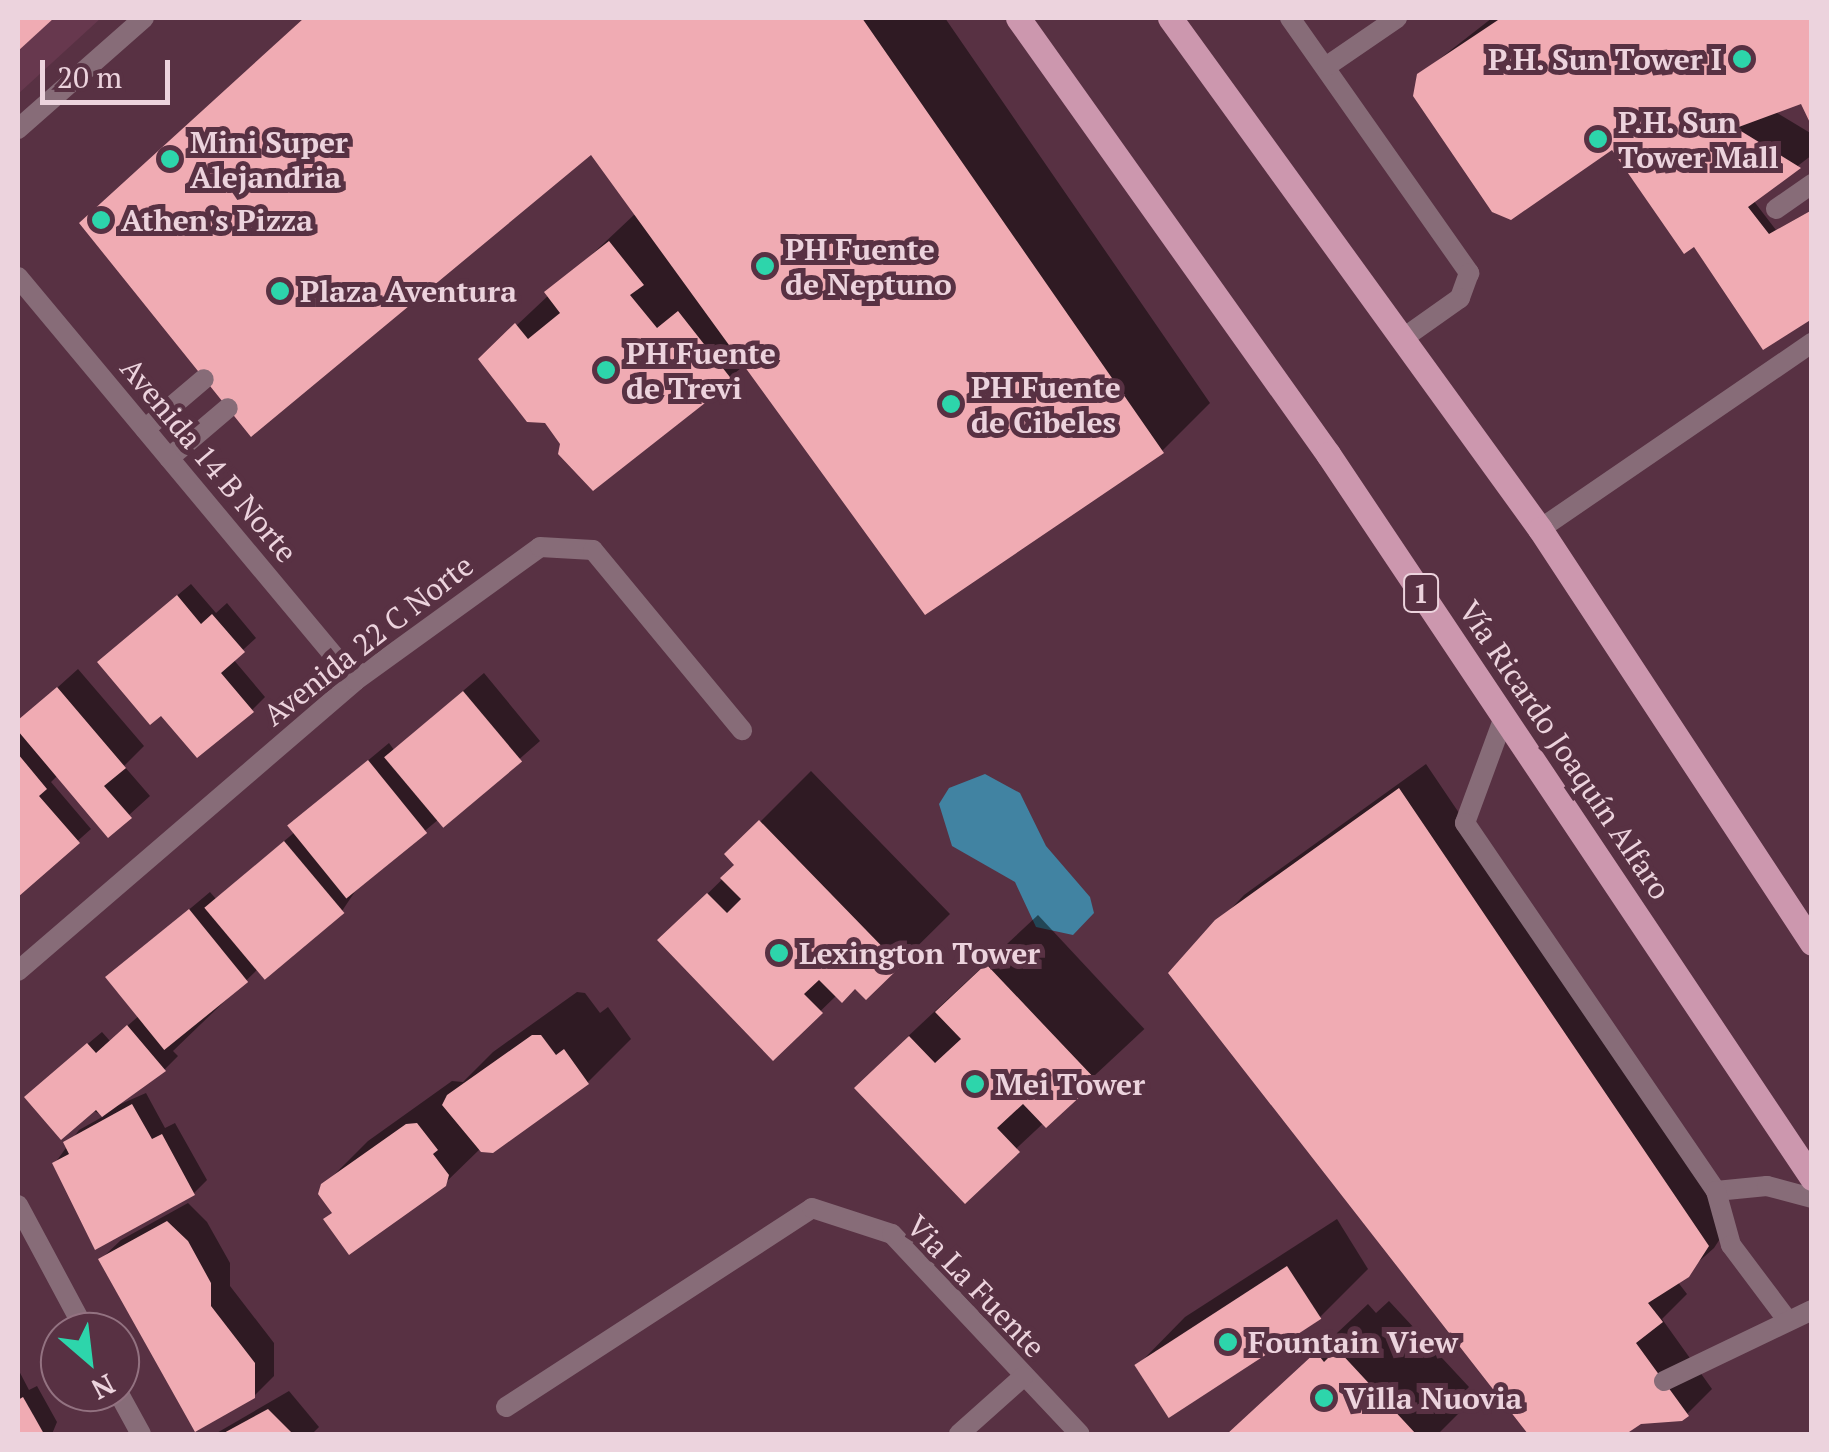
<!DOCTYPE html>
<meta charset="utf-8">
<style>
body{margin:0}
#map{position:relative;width:1829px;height:1452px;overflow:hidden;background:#583143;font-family:"PT Serif",serif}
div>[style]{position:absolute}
.built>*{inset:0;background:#67384e}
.water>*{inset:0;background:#4183a2}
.shadow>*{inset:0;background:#0007;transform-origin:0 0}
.building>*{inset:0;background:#f0abb3;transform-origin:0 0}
.service>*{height:20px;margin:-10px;padding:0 10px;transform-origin:10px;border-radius:10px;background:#876c78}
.minor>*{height:20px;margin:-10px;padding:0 10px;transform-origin:10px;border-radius:10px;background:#876c78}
.tertiary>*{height:20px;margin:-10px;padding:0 10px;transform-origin:10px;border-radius:10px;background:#876c78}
.primary>*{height:25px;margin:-12.5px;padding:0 12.5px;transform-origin:12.5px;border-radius:12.5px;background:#cc97ae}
.dots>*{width:28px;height:28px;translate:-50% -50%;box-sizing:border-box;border:5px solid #583143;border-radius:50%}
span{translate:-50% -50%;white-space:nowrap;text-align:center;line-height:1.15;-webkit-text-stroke:10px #583143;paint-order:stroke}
.shield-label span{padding:2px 8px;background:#583143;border:2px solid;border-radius:8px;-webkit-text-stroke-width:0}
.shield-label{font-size:28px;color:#ecd3dd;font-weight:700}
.poi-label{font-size:30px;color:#ecd3dd;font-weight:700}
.right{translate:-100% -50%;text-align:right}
.left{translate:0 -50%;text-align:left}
.street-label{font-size:30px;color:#ecd3dd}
.frame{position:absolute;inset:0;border:20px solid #ecd3dd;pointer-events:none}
.north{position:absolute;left:40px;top:1312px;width:100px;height:100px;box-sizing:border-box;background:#583143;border:2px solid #937281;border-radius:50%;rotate:152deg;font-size:28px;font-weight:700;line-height:40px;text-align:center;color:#ecd3dd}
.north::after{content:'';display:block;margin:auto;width:35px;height:45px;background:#2dd5ab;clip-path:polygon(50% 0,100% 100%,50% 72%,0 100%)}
.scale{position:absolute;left:40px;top:60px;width:130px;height:45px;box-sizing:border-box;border:5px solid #ecd3dd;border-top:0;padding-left:12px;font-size:30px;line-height:35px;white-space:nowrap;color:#ecd3dd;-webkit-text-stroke:8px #583143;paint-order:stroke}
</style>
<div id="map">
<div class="built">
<i style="clip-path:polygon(18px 18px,101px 18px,18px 94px)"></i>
</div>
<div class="water">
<i style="clip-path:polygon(985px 774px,1020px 793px,1046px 846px,1090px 897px,1094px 913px,1073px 935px,1036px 927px,1015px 882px,952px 846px,939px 804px,949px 788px)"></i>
</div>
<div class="shadow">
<i style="clip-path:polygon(304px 18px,945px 18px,1210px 403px,1162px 451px,746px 364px,593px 488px,560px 453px,562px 443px,547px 420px,481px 359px,636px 213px,591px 151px,82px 223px)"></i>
<i style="clip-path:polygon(1492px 18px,1812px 18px,1812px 121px,1802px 100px,1774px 111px,1812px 134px,1812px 155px,1753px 200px,1776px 230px,1812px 210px,1812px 316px,1706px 238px,1613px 147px,1419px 75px)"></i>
<i style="clip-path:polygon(191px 584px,216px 613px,227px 603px,256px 638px,233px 659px,265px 697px,252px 710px,113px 649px)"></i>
<i style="clip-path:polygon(78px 669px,144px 746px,124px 766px,150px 796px,108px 834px,58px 775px,51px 782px,91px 829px,18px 894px,18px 723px)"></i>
<i style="clip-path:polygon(484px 673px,540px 741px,444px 825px,439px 819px,358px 887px,342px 911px,259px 968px,173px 1051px,178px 1056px,165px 1069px,107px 1110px,146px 1093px,165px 1128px,175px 1123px,207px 1180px,194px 1193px,55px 1163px,79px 1130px,104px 1116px,40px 1084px,102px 1032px,110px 1041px,141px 1014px,130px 959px,210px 892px,216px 899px,296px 831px,312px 807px,389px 743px,394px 750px)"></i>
<i style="clip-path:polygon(1426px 764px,1733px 1219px,1714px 1248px,1677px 1281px,1687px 1294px,1662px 1319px,1712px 1389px,1687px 1414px,1640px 1422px,1626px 1434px,1532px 1434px,1171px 973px,1244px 895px)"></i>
<i style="clip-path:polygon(811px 771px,950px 914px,866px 997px,855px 986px,837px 995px,773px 1057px,660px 940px,737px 865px,728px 854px)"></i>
<i style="left:1038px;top:915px;width:156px;height:178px;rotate:47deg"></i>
<i style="clip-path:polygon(577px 992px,585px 993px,600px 1013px,608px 1007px,631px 1039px,588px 1082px,481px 1148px,444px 1184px,334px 1212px,323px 1186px,368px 1141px,452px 1081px,463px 1082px,493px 1052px)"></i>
<i style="clip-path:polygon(188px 1203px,207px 1222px,230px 1263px,230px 1286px,274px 1343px,274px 1376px,254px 1396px,101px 1259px,121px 1240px)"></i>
<i style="clip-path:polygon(1337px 1219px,1368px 1269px,1320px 1317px,1137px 1366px,1185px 1317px)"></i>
<i style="clip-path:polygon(1389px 1301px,1469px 1387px,1456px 1400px,1464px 1408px,1438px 1434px,1229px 1434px,1368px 1304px,1376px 1313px)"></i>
<i style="clip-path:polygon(18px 1369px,29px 1390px,37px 1386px,57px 1422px,52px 1434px,18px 1434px)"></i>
<i style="clip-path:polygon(289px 1391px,319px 1427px,312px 1434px,215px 1434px)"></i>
</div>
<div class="building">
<i style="clip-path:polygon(18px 18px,54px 18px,18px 51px)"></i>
<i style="clip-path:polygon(304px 18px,862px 18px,1164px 453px,925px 615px,591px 155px,251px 437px,79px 223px)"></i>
<i style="clip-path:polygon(1501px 18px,1812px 18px,1812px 127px,1801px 104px,1736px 128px,1801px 168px,1748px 207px,1769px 234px,1812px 210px,1812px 319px,1763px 350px,1694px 247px,1684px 254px,1612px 150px,1511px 220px,1492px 212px,1413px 96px,1417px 74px)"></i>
<i style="clip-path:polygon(609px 241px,644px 285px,630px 295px,657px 328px,678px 311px,733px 381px,593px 491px,558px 454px,560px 444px,545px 423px,527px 422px,478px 359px,515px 323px,528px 339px,560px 313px,544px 292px)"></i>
<i style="clip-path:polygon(177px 595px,201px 624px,212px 614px,245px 652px,221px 673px,254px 712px,197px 758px,161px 716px,150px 725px,97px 662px)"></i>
<i style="clip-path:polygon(57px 687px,126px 768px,104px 786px,132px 818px,108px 838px,18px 731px,18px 720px)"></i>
<i style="left:463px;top:691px;width:92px;height:103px;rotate:50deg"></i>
<i style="clip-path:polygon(18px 754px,47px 789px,39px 796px,80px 843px,18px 897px)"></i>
<i style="left:368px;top:760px;width:94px;height:104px;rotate:51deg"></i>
<i style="clip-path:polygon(1399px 788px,1709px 1246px,1689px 1277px,1648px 1303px,1663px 1322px,1636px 1343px,1689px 1416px,1682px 1421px,1641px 1424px,1626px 1434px,1528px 1434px,1168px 973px,1215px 920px)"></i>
<i style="clip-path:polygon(759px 820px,901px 966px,866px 1000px,855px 989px,842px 1003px,819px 980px,804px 994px,823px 1013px,773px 1061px,657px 940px,707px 893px,727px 913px,741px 899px,720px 878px,734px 865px,724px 854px)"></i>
<i style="left:284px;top:841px;width:94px;height:104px;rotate:50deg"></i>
<i style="left:189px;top:909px;width:94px;height:108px;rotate:51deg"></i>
<i style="clip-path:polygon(986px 964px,1097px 1081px,1046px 1128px,1023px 1104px,997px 1128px,1020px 1152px,965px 1204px,854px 1088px,909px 1036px,935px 1063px,961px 1039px,935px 1012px)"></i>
<i style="clip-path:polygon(127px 1025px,166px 1071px,102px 1117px,96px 1110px,61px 1140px,24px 1097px,87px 1043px,96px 1053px)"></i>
<i style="clip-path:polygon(532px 1035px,541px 1035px,556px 1055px,564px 1049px,589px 1084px,493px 1153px,481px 1152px,442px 1105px,447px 1095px)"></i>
<i style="clip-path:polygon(132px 1104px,152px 1139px,162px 1134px,195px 1195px,95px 1250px,52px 1163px,69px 1154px,63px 1142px)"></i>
<i style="clip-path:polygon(417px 1123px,438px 1150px,433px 1154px,449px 1175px,446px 1186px,349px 1255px,323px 1219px,332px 1213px,318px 1194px,321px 1184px,406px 1124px)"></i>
<i style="clip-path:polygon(167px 1221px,188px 1241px,211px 1283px,211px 1306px,255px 1363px,255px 1398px,195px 1432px,98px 1259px)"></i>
<i style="left:1287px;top:1266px;width:63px;height:182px;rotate:57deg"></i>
<i style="clip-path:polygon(1337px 1349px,1416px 1434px,1227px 1434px,1316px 1352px,1324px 1362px)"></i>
<i style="clip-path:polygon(23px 1397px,35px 1418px,44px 1434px,18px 1434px,18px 1400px)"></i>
<i style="clip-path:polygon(268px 1409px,293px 1434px,222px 1434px)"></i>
</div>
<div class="service">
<i style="left:1290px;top:18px;width:312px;rotate:54.9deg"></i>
<i style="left:1469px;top:273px;width:27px;rotate:110deg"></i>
<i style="left:1460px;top:298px;width:71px;rotate:144.7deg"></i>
<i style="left:1327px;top:66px;width:85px;rotate:-34.4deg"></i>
<i style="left:1776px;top:209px;width:44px;rotate:-34.8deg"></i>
<i style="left:145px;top:429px;width:77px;rotate:-40.3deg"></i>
<i style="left:169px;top:458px;width:77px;rotate:-40.3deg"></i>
<i style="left:1540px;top:529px;width:330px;rotate:-34.4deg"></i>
<i style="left:1504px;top:717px;width:113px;rotate:110.2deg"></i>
<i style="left:1465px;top:823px;width:445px;rotate:55.7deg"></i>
<i style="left:1716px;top:1191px;width:51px;rotate:-5.6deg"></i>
<i style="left:1767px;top:1186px;width:47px;rotate:14.9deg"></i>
<i style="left:1716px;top:1191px;width:56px;rotate:74.5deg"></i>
<i style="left:1731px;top:1245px;width:95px;rotate:53.1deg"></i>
<i style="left:1664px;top:1381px;width:164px;rotate:-25.6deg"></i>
</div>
<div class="minor">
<i style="left:18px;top:277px;width:526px;rotate:50.17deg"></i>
<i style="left:18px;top:971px;width:445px;rotate:-40.7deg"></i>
<i style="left:355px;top:681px;width:228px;rotate:-35.9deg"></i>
<i style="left:540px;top:547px;width:53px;rotate:3.2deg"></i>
<i style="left:593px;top:550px;width:234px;rotate:50.4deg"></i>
<i style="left:18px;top:1205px;width:144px;rotate:61.8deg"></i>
<i style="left:118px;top:1392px;width:48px;rotate:61.3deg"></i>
<i style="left:506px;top:1407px;width:365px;rotate:-33deg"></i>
<i style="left:812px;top:1208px;width:84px;rotate:18deg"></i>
<i style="left:892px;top:1234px;width:274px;rotate:46.8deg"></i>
<i style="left:959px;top:1434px;width:86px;rotate:-41.7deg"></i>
</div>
<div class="tertiary">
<i style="left:18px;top:129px;width:168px;rotate:-41.4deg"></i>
</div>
<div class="primary">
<i style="left:1018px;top:18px;width:535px;rotate:54.59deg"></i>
<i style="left:1328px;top:454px;width:871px;rotate:56.24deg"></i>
<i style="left:1170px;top:18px;width:631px;rotate:54.09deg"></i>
<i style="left:1540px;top:529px;width:495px;rotate:56.7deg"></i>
</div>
<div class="dots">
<i style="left:1742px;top:59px;background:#2dd5ab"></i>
<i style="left:1598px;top:139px;background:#2dd5ab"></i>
<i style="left:170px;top:159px;background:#2dd5ab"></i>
<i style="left:101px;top:220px;background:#2dd5ab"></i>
<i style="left:765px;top:266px;background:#2dd5ab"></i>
<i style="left:280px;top:291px;background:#2dd5ab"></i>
<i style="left:606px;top:370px;background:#2dd5ab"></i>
<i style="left:951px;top:404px;background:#2dd5ab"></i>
<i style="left:779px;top:953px;background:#2dd5ab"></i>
<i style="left:975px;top:1084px;background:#2dd5ab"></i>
<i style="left:1228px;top:1342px;background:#2dd5ab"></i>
<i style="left:1324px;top:1398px;background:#2dd5ab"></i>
</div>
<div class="shield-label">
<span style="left:1421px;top:593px">1</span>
</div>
<div class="poi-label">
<span class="right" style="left:1722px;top:59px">P.H. Sun Tower I</span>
<span class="left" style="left:1618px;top:139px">P.H. Sun<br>Tower Mall</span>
<span class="left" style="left:190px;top:159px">Mini Super<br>Alejandria</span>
<span class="left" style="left:121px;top:220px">Athen's Pizza</span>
<span class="left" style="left:785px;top:266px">PH Fuente<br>de Neptuno</span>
<span class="left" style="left:300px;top:291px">Plaza Aventura</span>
<span class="left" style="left:626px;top:370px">PH Fuente<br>de Trevi</span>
<span class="left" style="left:971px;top:404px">PH Fuente<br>de Cibeles</span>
<span class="left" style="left:799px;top:953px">Lexington Tower</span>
<span class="left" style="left:995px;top:1084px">Mei Tower</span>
<span class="left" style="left:1248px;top:1342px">Fountain View</span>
<span class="left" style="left:1344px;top:1398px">Villa Nuovia</span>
</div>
<div class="street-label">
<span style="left:209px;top:460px;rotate:50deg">Avenida 14 B Norte</span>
<span style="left:368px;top:640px;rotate:-38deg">Avenida 22 C Norte</span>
<span style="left:1565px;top:750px;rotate:56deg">Vía Ricardo Joaquín Alfaro</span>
<span style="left:976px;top:1286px;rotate:46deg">Via La Fuente</span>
</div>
<div class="frame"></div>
<div class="north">N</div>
<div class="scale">20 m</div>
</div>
